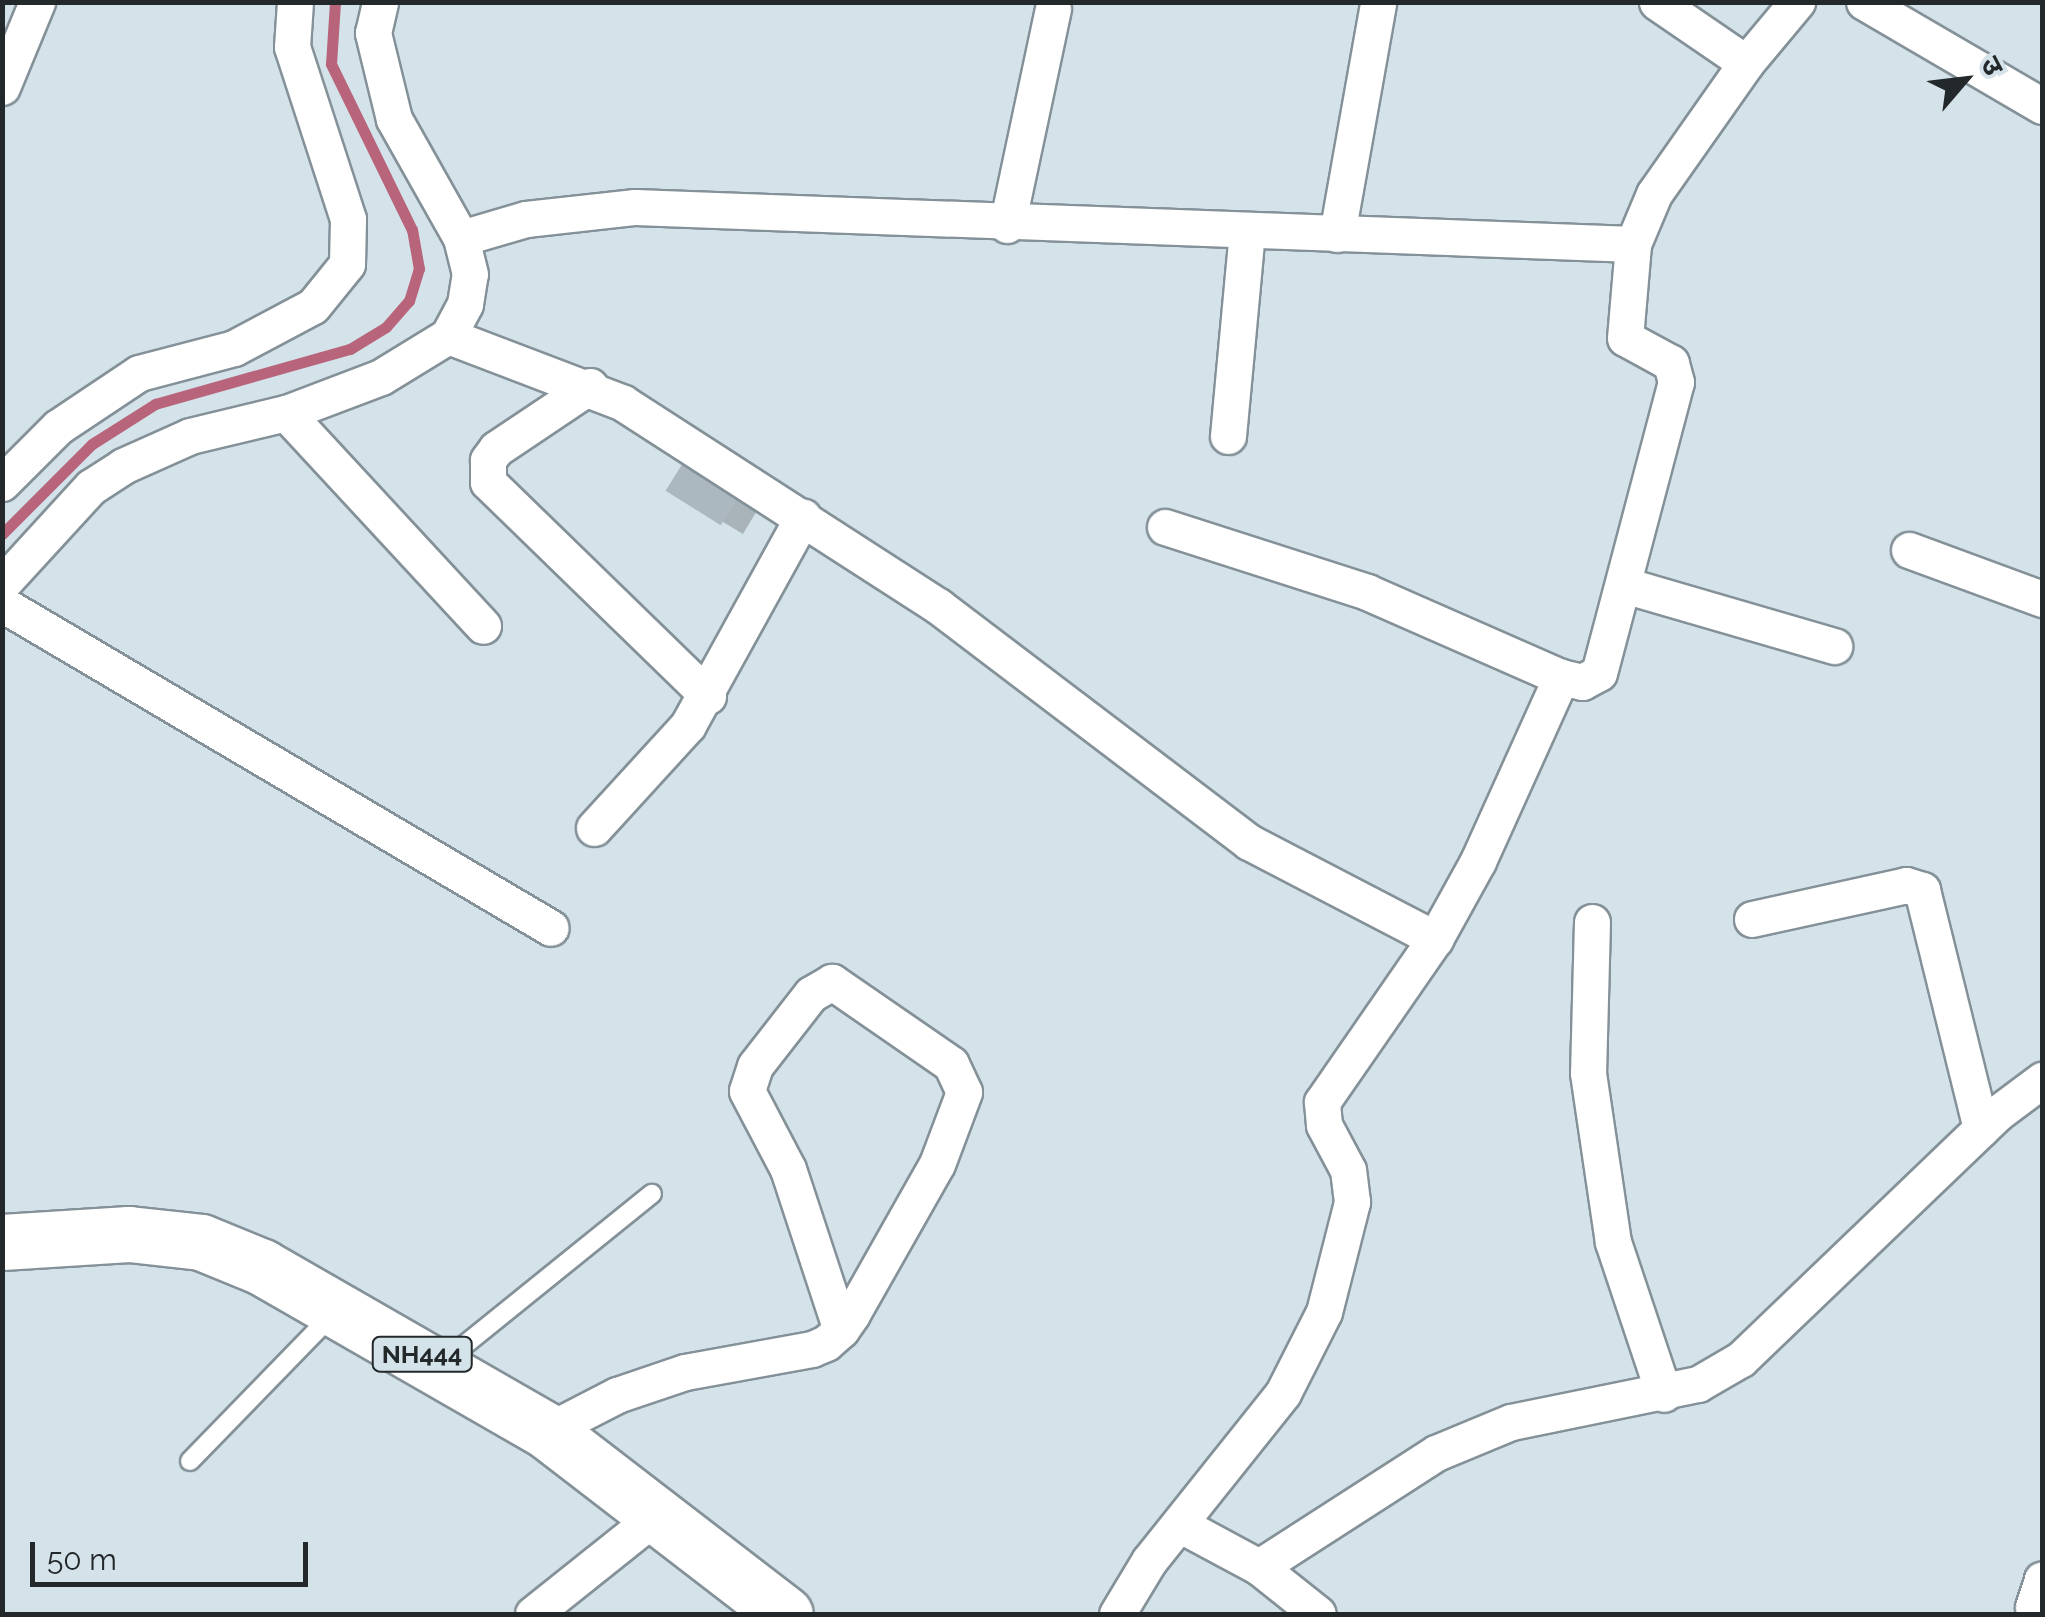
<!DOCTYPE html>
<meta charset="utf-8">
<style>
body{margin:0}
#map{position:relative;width:2045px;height:1617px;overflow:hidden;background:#d4e2e9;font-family:Raleway,"Noto Sans Devanagari",sans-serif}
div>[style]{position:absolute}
.shadow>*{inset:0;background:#0003}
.stream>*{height:11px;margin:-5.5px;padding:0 5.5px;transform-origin:5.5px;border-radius:5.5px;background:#b8657c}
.building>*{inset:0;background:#abb8bf;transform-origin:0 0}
.roads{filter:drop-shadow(2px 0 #849198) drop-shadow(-2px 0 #849198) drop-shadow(0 2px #849198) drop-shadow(0 -2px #849198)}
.service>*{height:18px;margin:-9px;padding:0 9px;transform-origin:9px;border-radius:9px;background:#fff}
.minor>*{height:35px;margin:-17.5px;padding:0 17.5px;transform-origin:17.5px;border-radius:17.5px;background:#fff}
.trunk>*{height:55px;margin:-27.5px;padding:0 27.5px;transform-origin:27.5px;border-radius:27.5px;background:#fff}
span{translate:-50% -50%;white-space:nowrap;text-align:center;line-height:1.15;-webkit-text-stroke:9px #d4e2e9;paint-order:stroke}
.shield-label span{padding:2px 8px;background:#d4e2e9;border:2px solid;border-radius:8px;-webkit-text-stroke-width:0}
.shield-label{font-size:25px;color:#23282b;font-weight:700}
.frame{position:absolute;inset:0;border:5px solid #23282b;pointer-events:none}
.north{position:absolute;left:1915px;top:30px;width:100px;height:100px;-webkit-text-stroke:8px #d4e2e9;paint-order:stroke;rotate:62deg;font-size:28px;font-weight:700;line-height:40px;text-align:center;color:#23282b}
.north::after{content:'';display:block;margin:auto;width:35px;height:45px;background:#23282b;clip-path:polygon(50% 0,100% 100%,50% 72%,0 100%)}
.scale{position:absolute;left:30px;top:1542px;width:278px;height:45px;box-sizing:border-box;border:5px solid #23282b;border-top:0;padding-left:12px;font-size:30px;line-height:35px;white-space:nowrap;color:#23282b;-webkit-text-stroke:8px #d4e2e9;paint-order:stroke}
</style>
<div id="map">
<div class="shadow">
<i style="clip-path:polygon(670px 490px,765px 497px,743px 534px)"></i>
</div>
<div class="stream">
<i style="left:2px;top:534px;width:127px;rotate:-45deg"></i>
<i style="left:92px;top:444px;width:75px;rotate:-32.4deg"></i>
<i style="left:155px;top:404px;width:203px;rotate:-15.8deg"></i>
<i style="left:350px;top:349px;width:42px;rotate:-31.4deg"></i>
<i style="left:386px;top:327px;width:35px;rotate:-49deg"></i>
<i style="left:409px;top:301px;width:34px;rotate:-73deg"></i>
<i style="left:419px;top:269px;width:40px;rotate:-100deg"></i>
<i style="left:412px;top:230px;width:185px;rotate:-116deg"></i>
<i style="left:331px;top:64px;width:62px;rotate:-86.3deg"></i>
</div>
<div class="building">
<i style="left:691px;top:450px;width:65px;height:48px;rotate:32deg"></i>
</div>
<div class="roads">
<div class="service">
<i style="left:441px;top:1364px;width:271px;rotate:-38.9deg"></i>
<i style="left:190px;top:1461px;width:204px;rotate:-45.8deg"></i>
</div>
<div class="minor">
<i style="left:1864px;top:2px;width:206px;rotate:30.3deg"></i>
<i style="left:1746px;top:63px;width:80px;rotate:-50.1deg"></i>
<i style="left:2px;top:87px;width:92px;rotate:-67.6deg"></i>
<i style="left:1007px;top:225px;width:221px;rotate:-78deg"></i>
<i style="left:1337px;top:234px;width:234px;rotate:-79.9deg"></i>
<i style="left:461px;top:238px;width:68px;rotate:-16.3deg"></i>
<i style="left:526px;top:219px;width:110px;rotate:-6.3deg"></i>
<i style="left:635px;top:207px;width:999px;rotate:2.12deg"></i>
<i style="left:448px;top:336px;width:187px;rotate:20.9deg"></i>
<i style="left:623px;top:403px;width:375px;rotate:32.8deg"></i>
<i style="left:938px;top:606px;width:390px;rotate:37.2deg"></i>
<i style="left:1249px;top:842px;width:210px;rotate:27.5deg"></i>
<i style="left:590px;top:386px;width:113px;rotate:146.2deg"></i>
<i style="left:496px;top:449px;width:14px;rotate:126deg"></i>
<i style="left:488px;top:460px;width:22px;rotate:90deg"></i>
<i style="left:488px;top:482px;width:307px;rotate:44.2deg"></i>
<i style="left:286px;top:413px;width:290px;rotate:47.2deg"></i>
<i style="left:1228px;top:436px;width:206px;rotate:-84.7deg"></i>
<i style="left:2px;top:483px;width:79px;rotate:-45deg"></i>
<i style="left:58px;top:427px;width:97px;rotate:-33.7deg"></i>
<i style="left:139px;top:373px;width:98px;rotate:-14.7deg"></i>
<i style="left:234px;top:348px;width:89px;rotate:-28deg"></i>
<i style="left:313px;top:306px;width:54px;rotate:-51deg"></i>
<i style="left:347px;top:264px;width:45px;rotate:-88.7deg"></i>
<i style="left:348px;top:219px;width:181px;rotate:-108deg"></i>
<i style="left:292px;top:47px;width:45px;rotate:-86.2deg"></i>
<i style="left:1165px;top:527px;width:212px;rotate:17.8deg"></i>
<i style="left:1367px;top:592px;width:212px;rotate:23.7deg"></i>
<i style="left:1561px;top:677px;width:22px;rotate:13deg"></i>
<i style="left:1582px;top:682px;width:19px;rotate:-28deg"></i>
<i style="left:1599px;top:673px;width:301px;rotate:-75.2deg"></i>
<i style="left:1676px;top:382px;width:20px;rotate:-105deg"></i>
<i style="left:1671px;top:363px;width:52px;rotate:-151.5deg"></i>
<i style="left:1625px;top:338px;width:94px;rotate:-85.1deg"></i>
<i style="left:1633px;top:244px;width:54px;rotate:-67.2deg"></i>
<i style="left:1654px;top:194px;width:160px;rotate:-54.9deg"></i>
<i style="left:1746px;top:63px;width:108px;rotate:-145.6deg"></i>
<i style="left:1909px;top:550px;width:142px;rotate:20.2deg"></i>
<i style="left:2px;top:584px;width:132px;rotate:-47.5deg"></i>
<i style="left:91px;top:487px;width:38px;rotate:-33deg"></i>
<i style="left:123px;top:466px;width:73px;rotate:-24.1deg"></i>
<i style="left:190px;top:436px;width:99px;rotate:-13.5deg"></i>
<i style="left:286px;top:413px;width:102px;rotate:-20.8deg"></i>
<i style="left:381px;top:377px;width:79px;rotate:-31.5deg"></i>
<i style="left:448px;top:336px;width:36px;rotate:-62deg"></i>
<i style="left:465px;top:304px;width:30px;rotate:-81deg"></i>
<i style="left:470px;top:274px;width:37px;rotate:-104deg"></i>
<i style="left:461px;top:238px;width:137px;rotate:-119.4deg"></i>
<i style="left:394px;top:119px;width:89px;rotate:-103.7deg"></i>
<i style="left:373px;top:33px;width:32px;rotate:-77deg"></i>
<i style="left:1624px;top:585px;width:219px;rotate:16.2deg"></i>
<i style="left:2px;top:604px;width:637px;rotate:30.55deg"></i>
<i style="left:594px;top:828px;width:139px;rotate:-47.6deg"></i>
<i style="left:688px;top:725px;width:238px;rotate:-61.1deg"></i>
<i style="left:1752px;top:919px;width:158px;rotate:-12.4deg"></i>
<i style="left:1906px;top:885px;width:17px;rotate:17deg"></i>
<i style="left:1922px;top:890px;width:246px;rotate:76.1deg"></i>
<i style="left:1592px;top:922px;width:151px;rotate:91.5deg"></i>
<i style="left:1588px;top:1073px;width:171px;rotate:81.6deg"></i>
<i style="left:1613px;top:1242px;width:160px;rotate:71.5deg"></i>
<i style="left:547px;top:1431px;width:79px;rotate:-27.2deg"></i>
<i style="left:617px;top:1395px;width:72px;rotate:-18.7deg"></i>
<i style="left:685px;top:1372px;width:129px;rotate:-10.3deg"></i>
<i style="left:812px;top:1349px;width:15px;rotate:-23deg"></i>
<i style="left:826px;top:1343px;width:20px;rotate:-41deg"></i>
<i style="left:841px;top:1330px;width:19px;rotate:-55deg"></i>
<i style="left:852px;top:1314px;width:172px;rotate:-60.5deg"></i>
<i style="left:937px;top:1164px;width:77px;rotate:-69.4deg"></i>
<i style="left:964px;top:1092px;width:31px;rotate:-115deg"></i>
<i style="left:951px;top:1064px;width:145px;rotate:-145.4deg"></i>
<i style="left:832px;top:982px;width:24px;rotate:150deg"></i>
<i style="left:811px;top:994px;width:91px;rotate:127.9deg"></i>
<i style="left:755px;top:1066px;width:26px;rotate:108deg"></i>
<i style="left:747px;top:1091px;width:88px;rotate:62.3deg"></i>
<i style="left:788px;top:1169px;width:169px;rotate:71.8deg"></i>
<i style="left:1179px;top:1524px;width:91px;rotate:28.3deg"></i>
<i style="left:1259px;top:1567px;width:75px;rotate:38.5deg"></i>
<i style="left:1259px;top:1567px;width:211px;rotate:-32.8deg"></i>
<i style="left:1436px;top:1453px;width:81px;rotate:-22.5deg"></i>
<i style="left:1511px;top:1422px;width:191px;rotate:-11.5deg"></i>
<i style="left:1698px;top:1384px;width:50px;rotate:-30.2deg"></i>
<i style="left:1741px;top:1359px;width:352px;rotate:-43.8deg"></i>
<i style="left:1995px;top:1115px;width:59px;rotate:-36.7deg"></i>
<i style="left:2033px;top:1607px;width:29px;rotate:-72deg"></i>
<i style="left:533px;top:1614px;width:159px;rotate:-38.6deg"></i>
<i style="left:1117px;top:1614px;width:62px;rotate:-58.9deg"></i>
<i style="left:1149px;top:1561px;width:215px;rotate:-51.4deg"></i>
<i style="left:1283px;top:1393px;width:91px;rotate:-63.2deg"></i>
<i style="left:1324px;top:1312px;width:114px;rotate:-75.7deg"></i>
<i style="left:1352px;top:1202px;width:32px;rotate:-97deg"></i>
<i style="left:1348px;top:1170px;width:51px;rotate:-118.1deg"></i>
<i style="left:1324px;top:1125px;width:23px;rotate:-95deg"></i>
<i style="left:1322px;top:1102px;width:198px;rotate:-55.3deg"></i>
<i style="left:1435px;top:939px;width:89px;rotate:-61.1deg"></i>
<i style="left:1478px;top:861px;width:202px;rotate:-65.7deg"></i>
</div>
<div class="trunk">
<i style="left:2px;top:1242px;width:127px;rotate:-3.6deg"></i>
<i style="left:129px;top:1234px;width:72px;rotate:6.3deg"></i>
<i style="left:201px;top:1242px;width:66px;rotate:22.3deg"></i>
<i style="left:262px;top:1267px;width:329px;rotate:29.9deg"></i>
<i style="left:547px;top:1431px;width:300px;rotate:37.6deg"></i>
</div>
</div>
<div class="shield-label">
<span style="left:422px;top:1354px">NH444</span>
</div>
<div class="frame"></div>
<div class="north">उ</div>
<div class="scale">50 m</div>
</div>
